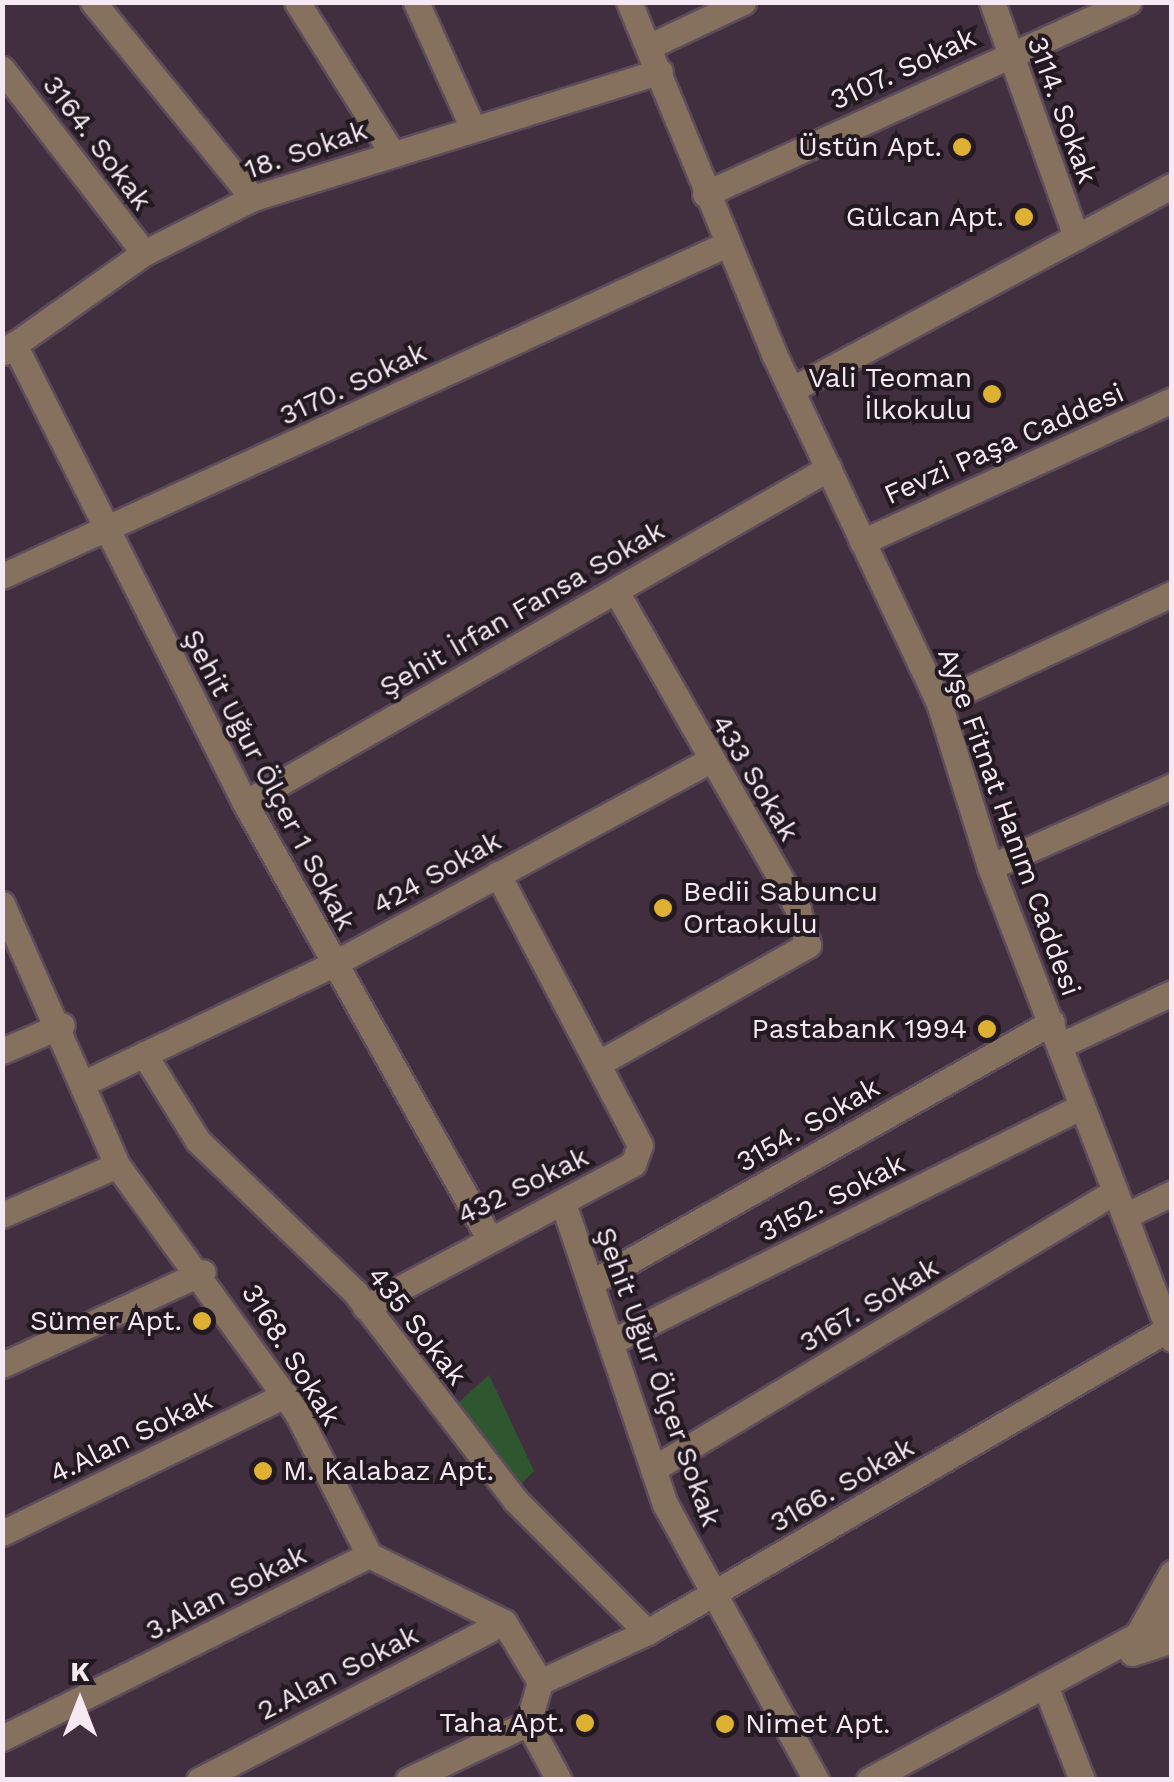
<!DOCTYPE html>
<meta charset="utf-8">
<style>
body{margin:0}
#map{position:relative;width:1174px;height:1782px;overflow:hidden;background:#412e3f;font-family:"Work Sans",sans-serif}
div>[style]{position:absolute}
.green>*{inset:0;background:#2f572f}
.roads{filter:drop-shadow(2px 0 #5e4c5c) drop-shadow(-2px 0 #5e4c5c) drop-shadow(0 2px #5e4c5c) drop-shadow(0 -2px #5e4c5c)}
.minor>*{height:25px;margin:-12.5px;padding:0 12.5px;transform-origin:12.5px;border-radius:12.5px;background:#85715d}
.dots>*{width:28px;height:28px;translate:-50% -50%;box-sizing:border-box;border:5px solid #221921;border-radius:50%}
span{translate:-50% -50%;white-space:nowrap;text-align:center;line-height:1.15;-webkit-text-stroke:8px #221921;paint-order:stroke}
.street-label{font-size:28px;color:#f6e9f4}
.poi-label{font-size:28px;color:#f6e9f4}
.right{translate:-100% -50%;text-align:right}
.left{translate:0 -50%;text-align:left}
.frame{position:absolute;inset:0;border:5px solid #f6e9f4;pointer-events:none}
.north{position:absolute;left:30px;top:1652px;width:100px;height:100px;-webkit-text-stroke:8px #221921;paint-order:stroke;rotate:0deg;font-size:28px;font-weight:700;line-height:40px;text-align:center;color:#f6e9f4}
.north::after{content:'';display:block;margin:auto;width:35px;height:45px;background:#f6e9f4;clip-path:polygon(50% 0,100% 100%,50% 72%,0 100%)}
</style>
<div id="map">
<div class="green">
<i style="clip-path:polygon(489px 1375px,534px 1471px,517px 1488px,448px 1412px)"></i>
</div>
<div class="roads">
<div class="minor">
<i style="left:93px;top:2px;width:253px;rotate:50.8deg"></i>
<i style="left:297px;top:2px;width:178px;rotate:57.8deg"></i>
<i style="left:416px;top:2px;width:138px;rotate:65.7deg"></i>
<i style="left:629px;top:2px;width:381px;rotate:67.6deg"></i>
<i style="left:774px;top:354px;width:386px;rotate:64.7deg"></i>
<i style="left:939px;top:703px;width:172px;rotate:72.7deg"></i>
<i style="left:990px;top:867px;width:506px;rotate:68.91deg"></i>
<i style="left:992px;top:2px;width:250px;rotate:70.3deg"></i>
<i style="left:650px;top:46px;width:103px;rotate:-25.3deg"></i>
<i style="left:2px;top:69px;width:232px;rotate:52.3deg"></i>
<i style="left:705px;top:194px;width:465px;rotate:-24.4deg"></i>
<i style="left:14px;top:344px;width:514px;rotate:63.29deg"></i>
<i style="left:245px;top:803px;width:495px;rotate:60.7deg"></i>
<i style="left:4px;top:352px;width:171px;rotate:-35.3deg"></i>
<i style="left:144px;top:253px;width:122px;rotate:-26.8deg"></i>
<i style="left:253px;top:198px;width:426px;rotate:-17.3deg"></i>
<i style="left:791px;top:390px;width:432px;rotate:-28.2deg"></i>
<i style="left:862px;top:542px;width:341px;rotate:-24.6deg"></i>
<i style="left:2px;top:576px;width:797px;rotate:-24.6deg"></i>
<i style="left:939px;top:703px;width:257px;rotate:-25.1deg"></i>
<i style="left:245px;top:803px;width:673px;rotate:-29.84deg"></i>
<i style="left:990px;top:867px;width:199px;rotate:-24deg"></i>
<i style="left:2px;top:904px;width:285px;rotate:66.2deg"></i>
<i style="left:117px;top:1165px;width:304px;rotate:54deg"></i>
<i style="left:296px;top:1411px;width:161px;rotate:63.1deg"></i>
<i style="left:369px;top:1555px;width:151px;rotate:26.4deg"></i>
<i style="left:504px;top:1622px;width:70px;rotate:59deg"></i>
<i style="left:540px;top:1682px;width:43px;rotate:106.3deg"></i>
<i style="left:528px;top:1723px;width:65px;rotate:61.5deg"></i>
<i style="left:1063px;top:1044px;width:120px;rotate:-25.1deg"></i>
<i style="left:2px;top:1051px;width:65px;rotate:-23.4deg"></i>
<i style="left:144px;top:1054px;width:102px;rotate:58.2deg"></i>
<i style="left:198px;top:1141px;width:218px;rotate:43.9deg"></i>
<i style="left:355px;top:1292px;width:262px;rotate:52.4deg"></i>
<i style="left:515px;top:1500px;width:187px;rotate:45deg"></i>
<i style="left:601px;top:1062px;width:238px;rotate:-29.5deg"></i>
<i style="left:808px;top:945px;width:37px;rotate:-106deg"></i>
<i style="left:798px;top:909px;width:366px;rotate:-119.8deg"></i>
<i style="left:84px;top:1083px;width:276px;rotate:-25.5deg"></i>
<i style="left:333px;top:964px;width:425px;rotate:-28.4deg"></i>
<i style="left:563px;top:1203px;width:318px;rotate:71.3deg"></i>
<i style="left:665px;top:1504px;width:315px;rotate:61.3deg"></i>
<i style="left:1129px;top:1214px;width:48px;rotate:-26deg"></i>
<i style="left:2px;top:1215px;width:125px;rotate:-23.5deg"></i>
<i style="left:594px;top:1281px;width:526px;rotate:-29.49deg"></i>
<i style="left:365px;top:1307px;width:304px;rotate:-28.1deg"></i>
<i style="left:633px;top:1164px;width:20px;rotate:-70deg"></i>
<i style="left:640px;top:1145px;width:306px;rotate:-117.7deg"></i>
<i style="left:611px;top:1342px;width:525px;rotate:-26.61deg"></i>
<i style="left:2px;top:1365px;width:221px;rotate:-24.8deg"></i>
<i style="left:653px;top:1469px;width:538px;rotate:-31deg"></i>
<i style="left:2px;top:1533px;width:315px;rotate:-26deg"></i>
<i style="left:1138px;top:1634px;width:70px;rotate:-60.9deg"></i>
<i style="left:1132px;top:1653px;width:42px;rotate:-18deg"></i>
<i style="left:540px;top:1682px;width:118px;rotate:-25deg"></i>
<i style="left:647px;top:1632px;width:603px;rotate:-30.18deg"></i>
<i style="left:1046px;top:1688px;width:99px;rotate:68.6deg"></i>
<i style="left:2px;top:1738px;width:410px;rotate:-26.5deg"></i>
<i style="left:199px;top:1780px;width:343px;rotate:-27.4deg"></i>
<i style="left:408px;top:1780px;width:133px;rotate:-25.4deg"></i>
<i style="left:869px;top:1780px;width:345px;rotate:-28.4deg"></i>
</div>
</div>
<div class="dots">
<i style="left:962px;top:147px;background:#deb133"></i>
<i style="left:1024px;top:217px;background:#deb133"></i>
<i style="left:992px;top:394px;background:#deb133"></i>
<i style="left:663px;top:908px;background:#deb133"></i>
<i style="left:987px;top:1029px;background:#deb133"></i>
<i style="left:202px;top:1321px;background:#deb133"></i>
<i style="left:263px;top:1471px;background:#deb133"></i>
<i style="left:585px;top:1723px;background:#deb133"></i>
<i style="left:725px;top:1724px;background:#deb133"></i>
</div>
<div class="street-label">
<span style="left:903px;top:69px;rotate:-25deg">3107. Sokak</span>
<span style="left:1062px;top:110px;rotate:70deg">3114. Sokak</span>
<span style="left:97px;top:143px;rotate:53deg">3164. Sokak</span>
<span style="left:306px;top:150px;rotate:-19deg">18. Sokak</span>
<span style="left:353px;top:384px;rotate:-25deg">3170. Sokak</span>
<span style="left:1004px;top:444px;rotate:-24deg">Fevzi Paşa Caddesi</span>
<span style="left:522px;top:609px;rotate:-30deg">Şehit İrfan Fansa Sokak</span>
<span style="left:755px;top:778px;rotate:59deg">433 Sokak</span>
<span style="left:269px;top:780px;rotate:62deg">Şehit Uğur Ölçer 1 Sokak</span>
<span style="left:1009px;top:822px;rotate:70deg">Ayşe Fitnat Hanım Caddesi</span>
<span style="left:437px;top:873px;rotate:-29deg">424 Sokak</span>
<span style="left:808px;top:1125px;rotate:-30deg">3154. Sokak</span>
<span style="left:523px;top:1186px;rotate:-26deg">432 Sokak</span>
<span style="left:832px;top:1198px;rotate:-27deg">3152. Sokak</span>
<span style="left:869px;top:1305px;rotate:-31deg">3167. Sokak</span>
<span style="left:417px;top:1326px;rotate:52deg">435 Sokak</span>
<span style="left:291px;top:1355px;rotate:58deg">3168. Sokak</span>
<span style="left:658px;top:1377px;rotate:70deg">Şehit Uğur Ölçer Sokak</span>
<span style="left:131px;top:1437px;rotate:-26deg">4.Alan Sokak</span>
<span style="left:842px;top:1485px;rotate:-30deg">3166. Sokak</span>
<span style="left:226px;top:1593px;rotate:-27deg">3.Alan Sokak</span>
<span style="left:338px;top:1673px;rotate:-27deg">2.Alan Sokak</span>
</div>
<div class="poi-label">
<span class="right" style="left:942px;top:147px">Üstün Apt.</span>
<span class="right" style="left:1004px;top:217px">Gülcan Apt.</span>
<span class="right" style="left:972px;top:394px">Vali Teoman<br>İlkokulu</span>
<span class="left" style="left:683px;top:908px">Bedii Sabuncu<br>Ortaokulu</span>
<span class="right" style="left:967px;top:1029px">PastabanK 1994</span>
<span class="right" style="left:182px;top:1321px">Sümer Apt.</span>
<span class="left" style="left:283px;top:1471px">M. Kalabaz Apt.</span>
<span class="right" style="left:565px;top:1723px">Taha Apt.</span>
<span class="left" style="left:745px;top:1724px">Nimet Apt.</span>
</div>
<div class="frame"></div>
<div class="north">K</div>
</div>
